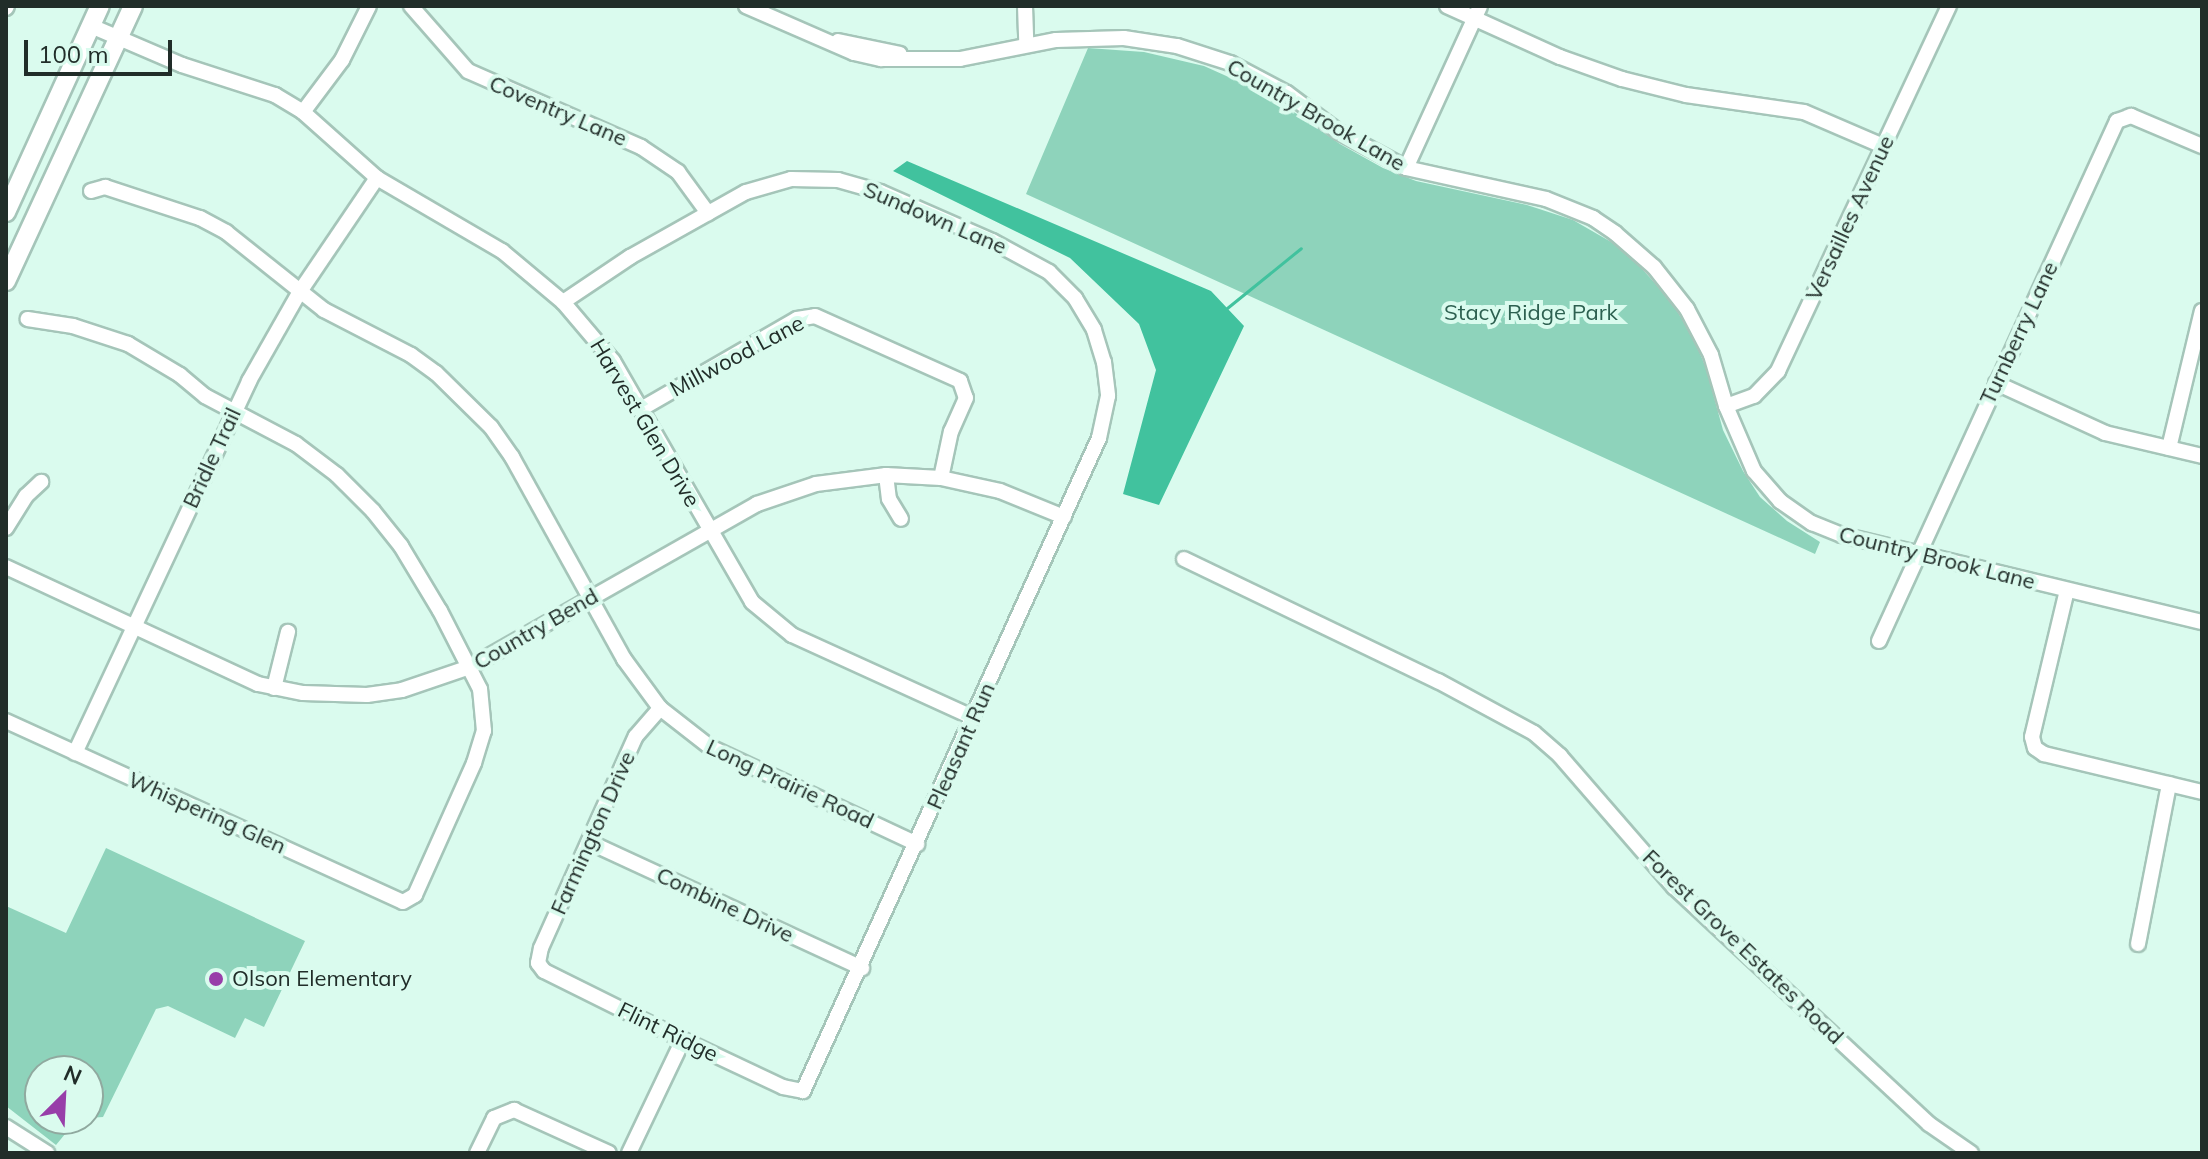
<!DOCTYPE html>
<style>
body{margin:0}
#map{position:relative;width:2208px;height:1159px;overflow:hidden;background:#dafbee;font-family:Mulish,sans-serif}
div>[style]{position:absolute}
.green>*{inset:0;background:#8ed3bb}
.water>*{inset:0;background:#41c29e}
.stream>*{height:3px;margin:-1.5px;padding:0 1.5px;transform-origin:1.5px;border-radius:1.5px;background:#41c29e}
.roads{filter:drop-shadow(2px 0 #a5c5b9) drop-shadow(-2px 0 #a5c5b9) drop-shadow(0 2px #a5c5b9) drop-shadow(0 -2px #a5c5b9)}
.minor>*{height:14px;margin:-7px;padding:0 7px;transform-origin:7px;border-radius:7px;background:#fff}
.major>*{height:18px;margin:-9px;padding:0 9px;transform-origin:9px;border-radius:9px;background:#fff}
.dots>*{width:22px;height:22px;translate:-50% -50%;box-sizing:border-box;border:4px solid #dafbee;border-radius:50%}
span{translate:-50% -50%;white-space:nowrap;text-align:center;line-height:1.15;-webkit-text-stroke:8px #dafbee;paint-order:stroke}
.street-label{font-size:22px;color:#212d29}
.park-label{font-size:22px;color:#2d6050}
.poi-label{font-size:22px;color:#212d29}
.left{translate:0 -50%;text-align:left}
.frame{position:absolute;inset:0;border:8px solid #212d29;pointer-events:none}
.north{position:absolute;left:24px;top:1055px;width:80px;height:80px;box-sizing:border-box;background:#dafbee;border:2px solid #90a99f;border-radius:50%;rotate:24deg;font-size:22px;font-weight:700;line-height:32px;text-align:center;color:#212d29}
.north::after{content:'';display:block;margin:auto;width:28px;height:36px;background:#983ea9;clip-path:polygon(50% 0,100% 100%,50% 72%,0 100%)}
.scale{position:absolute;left:24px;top:40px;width:148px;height:36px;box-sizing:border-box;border:4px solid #212d29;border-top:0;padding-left:10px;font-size:24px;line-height:28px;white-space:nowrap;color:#212d29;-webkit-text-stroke:6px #dafbee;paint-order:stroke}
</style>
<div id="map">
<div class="green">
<i style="clip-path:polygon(1088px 48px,1144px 52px,1204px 66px,1271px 96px,1340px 144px,1383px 168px,1416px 181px,1527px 205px,1573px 220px,1625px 250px,1671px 301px,1694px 339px,1706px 368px,1723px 430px,1743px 471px,1760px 497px,1787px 521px,1820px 542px,1815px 554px,1026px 194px)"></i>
<i style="clip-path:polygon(106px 848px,305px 941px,264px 1027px,245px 1018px,235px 1038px,168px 1006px,156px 1009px,103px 1117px,88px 1118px,88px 1071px,40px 1071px,40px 1119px,83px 1119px,70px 1128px,56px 1145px,6px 1106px,6px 906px,66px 933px)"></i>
</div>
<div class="water">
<i style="clip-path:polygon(907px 161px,1211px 291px,1244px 326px,1159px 505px,1123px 494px,1156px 370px,1139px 324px,1070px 258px,893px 171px)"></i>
</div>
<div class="stream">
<i style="left:1227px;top:308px;width:95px;rotate:-39deg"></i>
</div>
<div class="roads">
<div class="minor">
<i style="left:411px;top:6px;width:86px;rotate:48.8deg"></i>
<i style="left:468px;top:71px;width:189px;rotate:23.7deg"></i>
<i style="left:641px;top:147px;width:45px;rotate:34deg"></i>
<i style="left:678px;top:172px;width:51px;rotate:53.8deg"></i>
<i style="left:746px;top:6px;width:118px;rotate:23.5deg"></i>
<i style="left:854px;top:53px;width:28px;rotate:13deg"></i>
<i style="left:881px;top:59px;width:79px"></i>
<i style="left:960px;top:59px;width:98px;rotate:-11.2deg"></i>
<i style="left:1056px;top:40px;width:68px;rotate:-1.7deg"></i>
<i style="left:1124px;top:38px;width:54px;rotate:8.6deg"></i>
<i style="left:1177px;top:46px;width:56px;rotate:17.8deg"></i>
<i style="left:1230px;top:63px;width:64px;rotate:27.8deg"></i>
<i style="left:1287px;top:93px;width:65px;rotate:36.9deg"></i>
<i style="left:1339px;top:132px;width:76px;rotate:28.2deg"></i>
<i style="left:1406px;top:168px;width:143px;rotate:12.5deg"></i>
<i style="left:1546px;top:199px;width:51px;rotate:22deg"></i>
<i style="left:1593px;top:218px;width:27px;rotate:34deg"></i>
<i style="left:1615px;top:233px;width:52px;rotate:41.1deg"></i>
<i style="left:1654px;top:267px;width:53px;rotate:51.8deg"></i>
<i style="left:1687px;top:309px;width:52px;rotate:62.4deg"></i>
<i style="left:1711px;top:355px;width:53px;rotate:73.6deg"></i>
<i style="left:1726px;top:406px;width:71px;rotate:66.7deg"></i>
<i style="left:1754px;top:471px;width:40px;rotate:49deg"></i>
<i style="left:1780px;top:501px;width:39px;rotate:35deg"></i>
<i style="left:1812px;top:523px;width:32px;rotate:22deg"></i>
<i style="left:1842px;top:535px;width:370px;rotate:13.6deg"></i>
<i style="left:1025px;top:6px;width:38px;rotate:88deg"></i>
<i style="left:1447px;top:6px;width:124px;rotate:24.3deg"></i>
<i style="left:1560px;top:57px;width:66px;rotate:19.5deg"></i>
<i style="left:1622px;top:79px;width:66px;rotate:14deg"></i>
<i style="left:1686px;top:95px;width:119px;rotate:8.2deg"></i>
<i style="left:1804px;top:112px;width:86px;rotate:23.3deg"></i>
<i style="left:6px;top:8px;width:2px;rotate:-63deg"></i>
<i style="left:91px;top:26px;width:99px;rotate:23.2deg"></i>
<i style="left:182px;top:65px;width:98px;rotate:17.9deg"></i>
<i style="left:275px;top:95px;width:33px;rotate:31deg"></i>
<i style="left:303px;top:112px;width:99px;rotate:41.7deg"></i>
<i style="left:377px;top:178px;width:145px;rotate:30.3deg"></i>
<i style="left:502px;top:251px;width:80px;rotate:39.9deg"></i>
<i style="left:563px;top:302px;width:77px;rotate:49.7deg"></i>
<i style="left:613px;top:361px;width:278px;rotate:60deg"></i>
<i style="left:752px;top:602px;width:52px;rotate:39.5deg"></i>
<i style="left:792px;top:635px;width:200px;rotate:24.5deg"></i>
<i style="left:838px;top:41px;width:63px;rotate:11.8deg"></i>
<i style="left:303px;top:112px;width:65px;rotate:-53.1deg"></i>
<i style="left:342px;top:60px;width:60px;rotate:-63.4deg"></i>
<i style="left:1406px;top:168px;width:178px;rotate:-65.4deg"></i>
<i style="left:91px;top:191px;width:15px;rotate:-16deg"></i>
<i style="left:105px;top:187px;width:100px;rotate:18.1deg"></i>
<i style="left:200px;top:218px;width:30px;rotate:28deg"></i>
<i style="left:226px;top:232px;width:125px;rotate:38.5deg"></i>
<i style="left:324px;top:310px;width:98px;rotate:27.3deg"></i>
<i style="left:411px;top:355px;width:31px;rotate:36deg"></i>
<i style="left:436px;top:373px;width:77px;rotate:44.5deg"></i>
<i style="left:491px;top:427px;width:37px;rotate:55deg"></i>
<i style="left:512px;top:457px;width:231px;rotate:61deg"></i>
<i style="left:624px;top:659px;width:61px;rotate:53.7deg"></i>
<i style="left:660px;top:708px;width:63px;rotate:38deg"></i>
<i style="left:710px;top:747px;width:229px;rotate:25.1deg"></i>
<i style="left:563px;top:302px;width:81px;rotate:-33.9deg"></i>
<i style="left:630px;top:257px;width:133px;rotate:-29.3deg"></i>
<i style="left:746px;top:192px;width:47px;rotate:-16.1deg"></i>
<i style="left:791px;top:179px;width:47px;rotate:1.2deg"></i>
<i style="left:838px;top:180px;width:44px;rotate:15.9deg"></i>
<i style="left:880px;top:192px;width:122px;rotate:23.6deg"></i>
<i style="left:992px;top:241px;width:65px;rotate:28.5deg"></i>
<i style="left:1049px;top:272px;width:37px;rotate:45deg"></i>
<i style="left:1075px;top:298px;width:37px;rotate:59deg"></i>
<i style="left:1094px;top:330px;width:34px;rotate:73deg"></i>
<i style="left:1104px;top:362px;width:34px;rotate:83deg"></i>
<i style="left:1108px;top:396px;width:43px;rotate:102.1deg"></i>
<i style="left:1099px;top:438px;width:717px;rotate:114.38deg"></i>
<i style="left:803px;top:1091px;width:20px;rotate:-169deg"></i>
<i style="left:783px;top:1087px;width:110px;rotate:-154.8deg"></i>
<i style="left:683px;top:1040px;width:155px;rotate:-153.6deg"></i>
<i style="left:544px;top:971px;width:10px;rotate:-127deg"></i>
<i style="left:538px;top:963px;width:15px;rotate:-79deg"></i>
<i style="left:541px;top:948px;width:232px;rotate:-65.9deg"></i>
<i style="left:636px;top:736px;width:37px;rotate:-49deg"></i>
<i style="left:1996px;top:383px;width:120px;rotate:24.6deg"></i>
<i style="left:2105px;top:433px;width:100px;rotate:13.3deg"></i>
<i style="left:1726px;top:406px;width:30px;rotate:-20deg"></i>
<i style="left:1754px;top:396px;width:35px;rotate:-46deg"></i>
<i style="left:1778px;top:371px;width:403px;rotate:-64.9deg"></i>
<i style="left:641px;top:409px;width:180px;rotate:-30deg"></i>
<i style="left:797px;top:319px;width:18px;rotate:-9deg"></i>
<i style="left:815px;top:316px;width:159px;rotate:24.1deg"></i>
<i style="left:960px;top:381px;width:18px;rotate:71deg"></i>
<i style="left:966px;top:398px;width:36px;rotate:114deg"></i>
<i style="left:951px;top:431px;width:48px;rotate:102deg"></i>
<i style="left:2169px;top:448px;width:141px;rotate:-76.5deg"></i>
<i style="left:886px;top:475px;width:24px;rotate:83deg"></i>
<i style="left:889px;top:499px;width:23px;rotate:59deg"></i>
<i style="left:6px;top:528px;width:38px;rotate:-58deg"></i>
<i style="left:26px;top:496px;width:21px;rotate:-43deg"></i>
<i style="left:1184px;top:559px;width:282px;rotate:25.7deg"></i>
<i style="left:1438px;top:681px;width:109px;rotate:28.4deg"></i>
<i style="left:1534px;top:733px;width:35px;rotate:41deg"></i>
<i style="left:1560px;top:756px;width:174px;rotate:49deg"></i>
<i style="left:1674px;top:887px;width:348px;rotate:42.9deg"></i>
<i style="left:1929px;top:1124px;width:51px;rotate:34.6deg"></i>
<i style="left:6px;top:567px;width:278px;rotate:24.9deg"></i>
<i style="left:258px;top:684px;width:46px;rotate:11.3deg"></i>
<i style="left:303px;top:693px;width:64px;rotate:1.8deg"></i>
<i style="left:367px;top:695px;width:35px;rotate:-8deg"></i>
<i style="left:402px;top:690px;width:72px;rotate:-18.7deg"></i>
<i style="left:470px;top:667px;width:330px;rotate:-29.6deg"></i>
<i style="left:757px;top:504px;width:62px;rotate:-18.7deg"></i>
<i style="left:816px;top:484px;width:71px;rotate:-7.3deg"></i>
<i style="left:886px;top:475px;width:55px;rotate:3.1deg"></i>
<i style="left:941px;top:478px;width:60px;rotate:12.4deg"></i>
<i style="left:1000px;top:491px;width:69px;rotate:22.1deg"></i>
<i style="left:2067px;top:590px;width:151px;rotate:103.4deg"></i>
<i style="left:2032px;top:737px;width:11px;rotate:75deg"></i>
<i style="left:2035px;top:748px;width:11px;rotate:34deg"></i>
<i style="left:2044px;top:754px;width:163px;rotate:13.5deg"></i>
<i style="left:1879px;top:641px;width:572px;rotate:-65.41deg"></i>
<i style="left:2117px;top:121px;width:15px;rotate:-20deg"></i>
<i style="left:2131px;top:116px;width:77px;rotate:22.9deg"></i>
<i style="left:274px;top:688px;width:58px;rotate:-76deg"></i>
<i style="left:6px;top:721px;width:436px;rotate:24.5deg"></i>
<i style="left:403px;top:902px;width:14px;rotate:-30deg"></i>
<i style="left:415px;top:895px;width:145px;rotate:-65.9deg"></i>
<i style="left:474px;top:763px;width:34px;rotate:-73deg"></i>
<i style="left:484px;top:731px;width:42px;rotate:-95.4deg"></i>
<i style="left:480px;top:689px;width:88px;rotate:-117.1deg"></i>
<i style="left:440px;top:611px;width:76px;rotate:-121deg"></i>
<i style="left:401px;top:546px;width:45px;rotate:-128.7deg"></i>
<i style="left:373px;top:511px;width:51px;rotate:-135deg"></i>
<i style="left:337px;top:475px;width:51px;rotate:-142.9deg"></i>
<i style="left:296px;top:444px;width:103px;rotate:-152.2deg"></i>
<i style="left:205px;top:396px;width:33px;rotate:-140deg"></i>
<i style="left:180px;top:375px;width:61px;rotate:-149.2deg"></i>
<i style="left:128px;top:344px;width:58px;rotate:-161.9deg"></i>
<i style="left:73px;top:326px;width:46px;rotate:-171.2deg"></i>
<i style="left:75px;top:753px;width:411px;rotate:-64.9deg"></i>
<i style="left:249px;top:381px;width:101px;rotate:-60.4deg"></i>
<i style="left:299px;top:293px;width:139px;rotate:-55.9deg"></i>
<i style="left:589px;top:842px;width:301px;rotate:24.8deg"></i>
<i style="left:2138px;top:944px;width:163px;rotate:-79deg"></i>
<i style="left:6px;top:1127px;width:49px;rotate:32.4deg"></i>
<i style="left:477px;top:1153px;width:39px;rotate:-64deg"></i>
<i style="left:494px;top:1118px;width:22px;rotate:-22deg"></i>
<i style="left:514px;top:1110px;width:104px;rotate:24.4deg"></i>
<i style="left:629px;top:1153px;width:125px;rotate:-64.5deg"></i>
</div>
<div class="major">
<i style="left:6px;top:212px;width:226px;rotate:-65.5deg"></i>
<i style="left:6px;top:281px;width:303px;rotate:-65.2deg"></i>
</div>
</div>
<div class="dots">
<i style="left:216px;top:979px;background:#983ea9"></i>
</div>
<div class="street-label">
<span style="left:558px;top:111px;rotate:23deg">Coventry Lane</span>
<span style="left:1316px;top:115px;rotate:30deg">Country Brook Lane</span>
<span style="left:935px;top:218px;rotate:23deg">Sundown Lane</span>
<span style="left:1850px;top:218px;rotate:-65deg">Versailles Avenue</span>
<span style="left:2019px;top:333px;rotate:-65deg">Turnberry Lane</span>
<span style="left:737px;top:356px;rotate:-28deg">Millwood Lane</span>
<span style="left:645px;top:423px;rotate:59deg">Harvest Glen Drive</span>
<span style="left:212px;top:458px;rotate:-65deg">Bridle Trail</span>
<span style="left:1937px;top:558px;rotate:14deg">Country Brook Lane</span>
<span style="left:536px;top:629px;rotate:-30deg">Country Bend</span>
<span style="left:961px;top:746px;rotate:-66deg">Pleasant Run</span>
<span style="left:790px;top:784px;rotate:25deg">Long Prairie Road</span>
<span style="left:207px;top:813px;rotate:24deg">Whispering Glen</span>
<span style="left:593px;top:833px;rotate:-66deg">Farmington Drive</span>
<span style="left:725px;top:905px;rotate:25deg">Combine Drive</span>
<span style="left:1743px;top:947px;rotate:44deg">Forest Grove Estates Road</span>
<span style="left:668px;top:1032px;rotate:26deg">Flint Ridge</span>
</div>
<div class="park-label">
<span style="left:1531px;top:313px">Stacy Ridge Park</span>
</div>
<div class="poi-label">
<span class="left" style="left:232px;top:979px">Olson Elementary</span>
</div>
<div class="frame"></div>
<div class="north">N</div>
<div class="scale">100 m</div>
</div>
